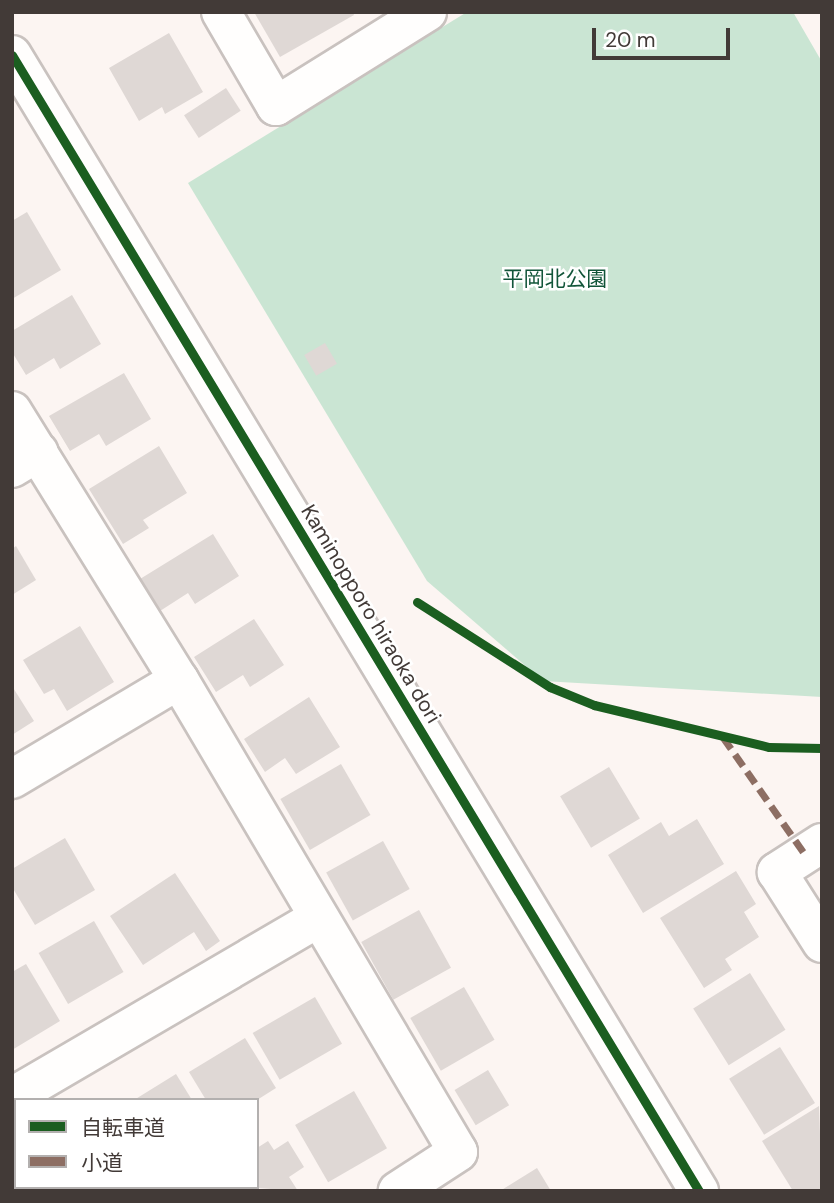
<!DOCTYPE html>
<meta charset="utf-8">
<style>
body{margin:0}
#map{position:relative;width:834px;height:1203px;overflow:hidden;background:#fcf5f2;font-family:"DM Sans","Noto Sans JP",sans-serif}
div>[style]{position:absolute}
.green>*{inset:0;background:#cae5d3}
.building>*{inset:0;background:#dfd8d5;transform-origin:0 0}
.roads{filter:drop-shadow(2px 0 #c9c2bf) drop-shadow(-2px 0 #c9c2bf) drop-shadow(0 2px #c9c2bf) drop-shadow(0 -2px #c9c2bf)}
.minor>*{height:38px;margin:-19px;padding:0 19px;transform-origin:19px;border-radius:19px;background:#fffefd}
.tertiary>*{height:38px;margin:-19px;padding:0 19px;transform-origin:19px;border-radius:19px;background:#fffefd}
.quiet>*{height:7px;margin-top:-3.5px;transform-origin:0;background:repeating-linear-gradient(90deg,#8d6e63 0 14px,transparent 0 21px)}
.cycleway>*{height:9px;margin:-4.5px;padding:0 4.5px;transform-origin:4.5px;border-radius:4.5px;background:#1b5e20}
span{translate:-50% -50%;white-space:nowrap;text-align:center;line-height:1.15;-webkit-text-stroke:5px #fff;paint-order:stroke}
.park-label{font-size:21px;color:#115539}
.street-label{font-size:21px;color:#423a37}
.frame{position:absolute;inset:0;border:14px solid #423a37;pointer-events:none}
.legend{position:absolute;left:14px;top:1098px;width:245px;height:91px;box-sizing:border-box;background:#fff;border:2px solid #b3b0af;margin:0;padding:9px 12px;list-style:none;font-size:21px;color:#423a37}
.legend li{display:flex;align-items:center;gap:14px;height:35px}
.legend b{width:35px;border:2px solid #b3b0af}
.scale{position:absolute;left:592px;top:28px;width:138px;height:32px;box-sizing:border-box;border:4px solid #423a37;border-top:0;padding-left:9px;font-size:21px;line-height:24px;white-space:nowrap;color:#423a37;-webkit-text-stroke:5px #fff;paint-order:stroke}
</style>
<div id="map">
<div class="green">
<i style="clip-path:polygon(467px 12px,793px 12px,822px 62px,822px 697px,543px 681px,427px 581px,188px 183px)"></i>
</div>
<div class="building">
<i style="clip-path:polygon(254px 12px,353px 12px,354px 15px,280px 57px)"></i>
<i style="clip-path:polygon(169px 33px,203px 92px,165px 114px,162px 107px,139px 121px,109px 68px)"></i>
<i style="left:226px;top:88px;width:27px;height:50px;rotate:57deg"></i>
<i style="clip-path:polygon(27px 212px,61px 270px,12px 299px,12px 221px)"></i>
<i style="clip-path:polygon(72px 295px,101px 344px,60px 369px,54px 358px,26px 375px,12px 352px,12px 331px)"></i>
<i style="left:325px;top:343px;width:24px;height:24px;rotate:60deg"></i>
<i style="clip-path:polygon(124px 373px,151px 419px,106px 446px,99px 434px,70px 451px,49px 416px)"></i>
<i style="clip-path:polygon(159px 446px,187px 493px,143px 520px,149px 528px,123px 544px,89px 489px)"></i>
<i style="clip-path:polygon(213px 534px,239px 576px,195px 604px,188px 593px,160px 611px,140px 579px)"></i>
<i style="clip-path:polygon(16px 546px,36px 580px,12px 595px,12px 549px)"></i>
<i style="clip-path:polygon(254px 619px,284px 665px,250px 687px,243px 675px,216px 692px,194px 657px)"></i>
<i style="clip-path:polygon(80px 626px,114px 682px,67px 711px,54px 689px,44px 694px,23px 660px)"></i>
<i style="clip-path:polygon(12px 686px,34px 721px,12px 735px)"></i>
<i style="clip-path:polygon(309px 697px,340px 747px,296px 774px,285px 758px,265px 772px,244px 739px)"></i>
<i style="left:341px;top:764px;width:59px;height:70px;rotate:60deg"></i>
<i style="left:609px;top:767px;width:60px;height:57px;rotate:59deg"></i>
<i style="clip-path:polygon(697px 819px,724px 864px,643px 913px,608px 855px,661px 822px,669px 836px)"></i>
<i style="clip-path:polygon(65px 838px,95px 890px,35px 925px,12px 887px,12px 869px)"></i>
<i style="left:383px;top:841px;width:55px;height:65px;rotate:61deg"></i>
<i style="clip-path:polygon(736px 871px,756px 904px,744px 912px,759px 937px,725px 959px,732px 970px,704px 988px,660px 918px)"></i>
<i style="clip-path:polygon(175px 873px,220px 941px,206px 951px,194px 932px,143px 965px,110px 916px)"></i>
<i style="left:419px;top:910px;width:66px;height:66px;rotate:61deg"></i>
<i style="left:94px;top:921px;width:59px;height:64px;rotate:60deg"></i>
<i style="clip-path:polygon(26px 964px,60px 1021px,12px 1050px,12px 972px)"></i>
<i style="left:750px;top:973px;width:67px;height:67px;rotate:58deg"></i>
<i style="left:464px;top:987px;width:61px;height:62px;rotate:60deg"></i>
<i style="left:315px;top:997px;width:54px;height:72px;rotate:60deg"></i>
<i style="clip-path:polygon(245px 1038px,276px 1088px,257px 1100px,206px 1100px,189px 1072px)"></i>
<i style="left:780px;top:1047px;width:66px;height:60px;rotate:58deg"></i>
<i style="left:488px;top:1070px;width:41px;height:39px;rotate:59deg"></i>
<i style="clip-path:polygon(176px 1074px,192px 1100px,134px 1100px)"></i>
<i style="left:354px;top:1091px;width:66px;height:68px;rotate:60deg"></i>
<i style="clip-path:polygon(819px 1106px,822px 1191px,793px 1191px,762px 1141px)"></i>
<i style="clip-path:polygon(268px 1141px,274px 1150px,288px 1141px,304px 1167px,289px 1177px,298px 1191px,245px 1187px,257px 1187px,257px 1148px)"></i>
<i style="clip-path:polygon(16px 1157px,16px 1187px,38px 1191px,12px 1191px)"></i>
<i style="clip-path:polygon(537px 1168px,551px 1191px,500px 1191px)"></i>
</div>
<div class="roads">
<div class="minor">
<i style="left:221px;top:12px;width:109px;rotate:59.7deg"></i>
<i style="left:276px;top:106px;width:178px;rotate:-31.9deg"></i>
<i style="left:12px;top:411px;width:317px;rotate:58.2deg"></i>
<i style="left:179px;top:680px;width:548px;rotate:59.41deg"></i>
<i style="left:458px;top:1152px;width:72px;rotate:147deg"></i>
<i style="left:12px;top:468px;width:31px;rotate:-31deg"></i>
<i style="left:12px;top:779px;width:194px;rotate:-30.7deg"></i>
<i style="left:822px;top:843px;width:54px;rotate:147.2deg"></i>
<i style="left:777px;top:872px;width:84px;rotate:57.6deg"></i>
<i style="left:12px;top:1097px;width:355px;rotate:-30.3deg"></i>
</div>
<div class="tertiary">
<i style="left:12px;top:55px;width:1328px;rotate:58.84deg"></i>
</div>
</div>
<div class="quiet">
<i style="left:723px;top:737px;width:143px;rotate:55deg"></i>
</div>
<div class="cycleway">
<i style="left:12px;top:55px;width:1328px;rotate:58.84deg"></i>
<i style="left:417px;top:602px;width:158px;rotate:32.6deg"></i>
<i style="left:550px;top:687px;width:48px;rotate:22.2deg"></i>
<i style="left:594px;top:705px;width:180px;rotate:13.5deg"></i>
<i style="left:769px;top:747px;width:53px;rotate:1.1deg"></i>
</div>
<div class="park-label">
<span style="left:555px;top:279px">平岡北公園</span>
</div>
<div class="street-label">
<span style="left:371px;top:614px;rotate:59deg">Kaminopporo hiraoka dori</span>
</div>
<div class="frame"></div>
<ul class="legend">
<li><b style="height:9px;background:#1b5e20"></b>自転車道</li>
<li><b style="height:9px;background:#8d6e63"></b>小道</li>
</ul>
<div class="scale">20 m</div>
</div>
